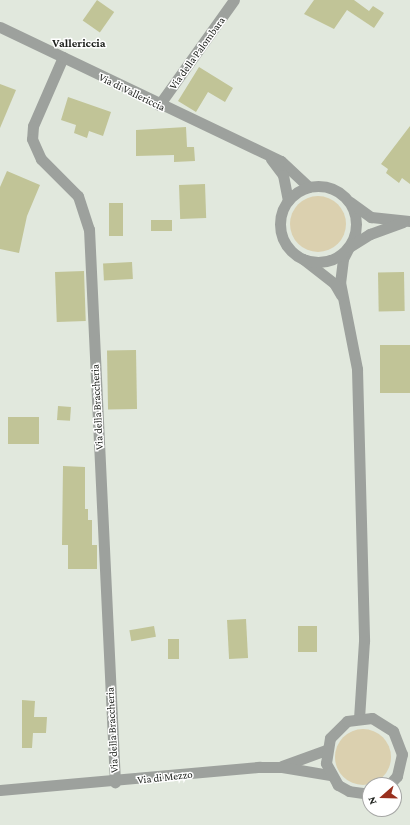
<!DOCTYPE html>
<style>
body{margin:0}
#map{position:relative;width:410px;height:825px;overflow:hidden;background:#e1e8dd;font-family:"Crimson Pro",serif}
div>[style]{position:absolute}
.green>*{inset:0;background:#dbd0af}
.round{border-radius:50%}
.building>*{inset:0;background:#c1c497;transform-origin:0 0}
.minor>*{height:11px;margin:-5.5px;padding:0 5.5px;transform-origin:5.5px;border-radius:5.5px;background:#9da19d}
.tertiary>*{height:11px;margin:-5.5px;padding:0 5.5px;transform-origin:5.5px;border-radius:5.5px;background:#9da19d}
.tertiary>.ring{margin:-5.5px;padding:0;box-sizing:content-box;background:none;border:11px solid #9da19d;border-radius:50%}
span{translate:-50% -50%;white-space:nowrap;text-align:center;line-height:1.15;-webkit-text-stroke:3px #fff;paint-order:stroke}
.street-label{font-size:11px;color:#1d201c}
.neighbourhood-label{font-size:12px;color:#1d201c;font-weight:700}
.north{position:absolute;left:362px;top:777px;width:40px;height:40px;box-sizing:border-box;background:#fff;border:1px solid #a5a6a4;border-radius:50%;rotate:250deg;font-size:11px;font-weight:700;line-height:16px;text-align:center;color:#1d201c}
.north::after{content:'';display:block;margin:auto;width:14px;height:18px;background:#99301e;clip-path:polygon(50% 0,100% 100%,50% 72%,0 100%)}
</style>
<div id="map">
<div class="green">
<i class="round" style="left:290px;top:196px;width:56px;height:56px"></i>
<i class="round" style="left:335px;top:729px;width:56px;height:56px"></i>
</div>
<div class="building">
<i style="left:97px;top:0;width:21px;height:25px;rotate:35deg"></i>
<i style="clip-path:polygon(314px 0,354px 0,369px 11px,373px 6px,384px 13px,374px 28px,347px 10px,334px 29px,304px 14px)"></i>
<i style="clip-path:polygon(199px 67px,233px 88px,225px 102px,208px 92px,196px 112px,178px 101px)"></i>
<i style="clip-path:polygon(0 84px,16px 90px,0 128px)"></i>
<i style="clip-path:polygon(68px 97px,111px 112px,103px 136px,89px 131px,87px 138px,74px 133px,76px 125px,61px 120px)"></i>
<i style="clip-path:polygon(410px 126px,410px 184px,402px 178px,399px 183px,386px 173px,388px 169px,381px 164px)"></i>
<i style="clip-path:polygon(186px 127px,187px 147px,194px 147px,195px 161px,174px 162px,174px 155px,136px 156px,136px 130px)"></i>
<i style="clip-path:polygon(7px 171px,40px 185px,27px 216px,19px 253px,0 249px,0 187px)"></i>
<i style="left:205px;top:184px;width:34px;height:26px;rotate:88deg"></i>
<i style="left:109px;top:203px;width:14px;height:33px"></i>
<i style="left:151px;top:220px;width:21px;height:11px"></i>
<i style="left:132px;top:262px;width:17px;height:29px;rotate:87deg"></i>
<i style="left:84px;top:271px;width:50px;height:29px;rotate:88deg"></i>
<i style="left:404px;top:272px;width:39px;height:26px;rotate:89deg"></i>
<i style="left:380px;top:345px;width:30px;height:48px"></i>
<i style="left:136px;top:350px;width:59px;height:29px;rotate:89deg"></i>
<i style="left:58px;top:406px;width:13px;height:14px;rotate:4deg"></i>
<i style="left:8px;top:417px;width:31px;height:27px"></i>
<i style="clip-path:polygon(63px 466px,85px 467px,85px 509px,88px 509px,88px 520px,92px 520px,92px 545px,97px 545px,97px 569px,68px 569px,68px 545px,62px 545px)"></i>
<i style="left:246px;top:619px;width:39px;height:19px;rotate:87deg"></i>
<i style="left:154px;top:626px;width:11px;height:25px;rotate:80deg"></i>
<i style="left:298px;top:626px;width:19px;height:26px"></i>
<i style="left:168px;top:639px;width:11px;height:20px"></i>
<i style="clip-path:polygon(22px 700px,35px 701px,34px 717px,47px 717px,46px 733px,33px 733px,32px 748px,22px 748px)"></i>
</div>
<div class="minor">
<i style="left:63px;top:57px;width:75px;rotate:113.5deg"></i>
<i style="left:33px;top:126px;width:13px;rotate:94deg"></i>
<i style="left:32px;top:139px;width:22px;rotate:66deg"></i>
<i style="left:41px;top:159px;width:52px;rotate:45deg"></i>
<i style="left:78px;top:196px;width:35px;rotate:72deg"></i>
<i style="left:89px;top:229px;width:554px;rotate:87.31deg"></i>
<i style="left:159px;top:105px;width:129px;rotate:-54.5deg"></i>
<i style="left:349px;top:247px;width:13px;rotate:117deg"></i>
<i style="left:343px;top:259px;width:23px;rotate:97deg"></i>
<i style="left:340px;top:282px;width:89px;rotate:78.9deg"></i>
<i style="left:357px;top:369px;width:272px;rotate:88.5deg"></i>
<i style="left:364px;top:641px;width:77px;rotate:93.7deg"></i>
<i style="left:303px;top:259px;width:39px;rotate:38deg"></i>
<i style="left:334px;top:283px;width:14px;rotate:60deg"></i>
<i style="left:282px;top:766px;width:47px;rotate:-20deg"></i>
<i style="left:0;top:790px;width:261px;rotate:-5.1deg"></i>
<i style="left:260px;top:767px;width:22px"></i>
<i style="left:282px;top:767px;width:49px;rotate:9.5deg"></i>
<i style="left:370px;top:794px;width:21px;rotate:-172deg"></i>
<i style="left:349px;top:791px;width:13px;rotate:-151deg"></i>
<i style="left:338px;top:785px;width:25px;rotate:-119deg"></i>
<i style="left:326px;top:763px;width:25px;rotate:-81deg"></i>
<i style="left:330px;top:738px;width:24px;rotate:-45deg"></i>
<i style="left:347px;top:721px;width:25px;rotate:-7deg"></i>
<i style="left:372px;top:718px;width:25px;rotate:32deg"></i>
<i style="left:393px;top:731px;width:25px;rotate:69deg"></i>
<i style="left:402px;top:754px;width:23px;rotate:103deg"></i>
<i style="left:397px;top:776px;width:12px;rotate:132deg"></i>
</div>
<div class="tertiary">
<i style="left:0;top:27px;width:311px;rotate:25.5deg"></i>
<i style="left:281px;top:161px;width:38px;rotate:43deg"></i>
<i style="left:271px;top:159px;width:20px;rotate:53deg"></i>
<i style="left:283px;top:175px;width:26px;rotate:79deg"></i>
<i class="ring" style="left:280px;top:186px;width:65px;height:65px"></i>
<i style="left:350px;top:202px;width:26px;rotate:36deg"></i>
<i style="left:371px;top:217px;width:39px;rotate:6deg"></i>
<i style="left:349px;top:247px;width:25px;rotate:-32deg"></i>
<i style="left:370px;top:234px;width:35px;rotate:-20deg"></i>
</div>
<div class="street-label">
<span style="left:197px;top:53px;rotate:-54deg">Via della Palombara</span>
<span style="left:132px;top:92px;rotate:26deg">Via di Vallericcia</span>
<span style="left:97px;top:407px;rotate:-93deg">Via della Braccheria</span>
<span style="left:112px;top:730px;rotate:-93deg">Via della Braccheria</span>
<span style="left:165px;top:777px;rotate:-6deg">Via di Mezzo</span>
</div>
<div class="neighbourhood-label">
<span style="left:79px;top:44px">Vallericcia</span>
</div>
<div class="north">N</div>
</div>
